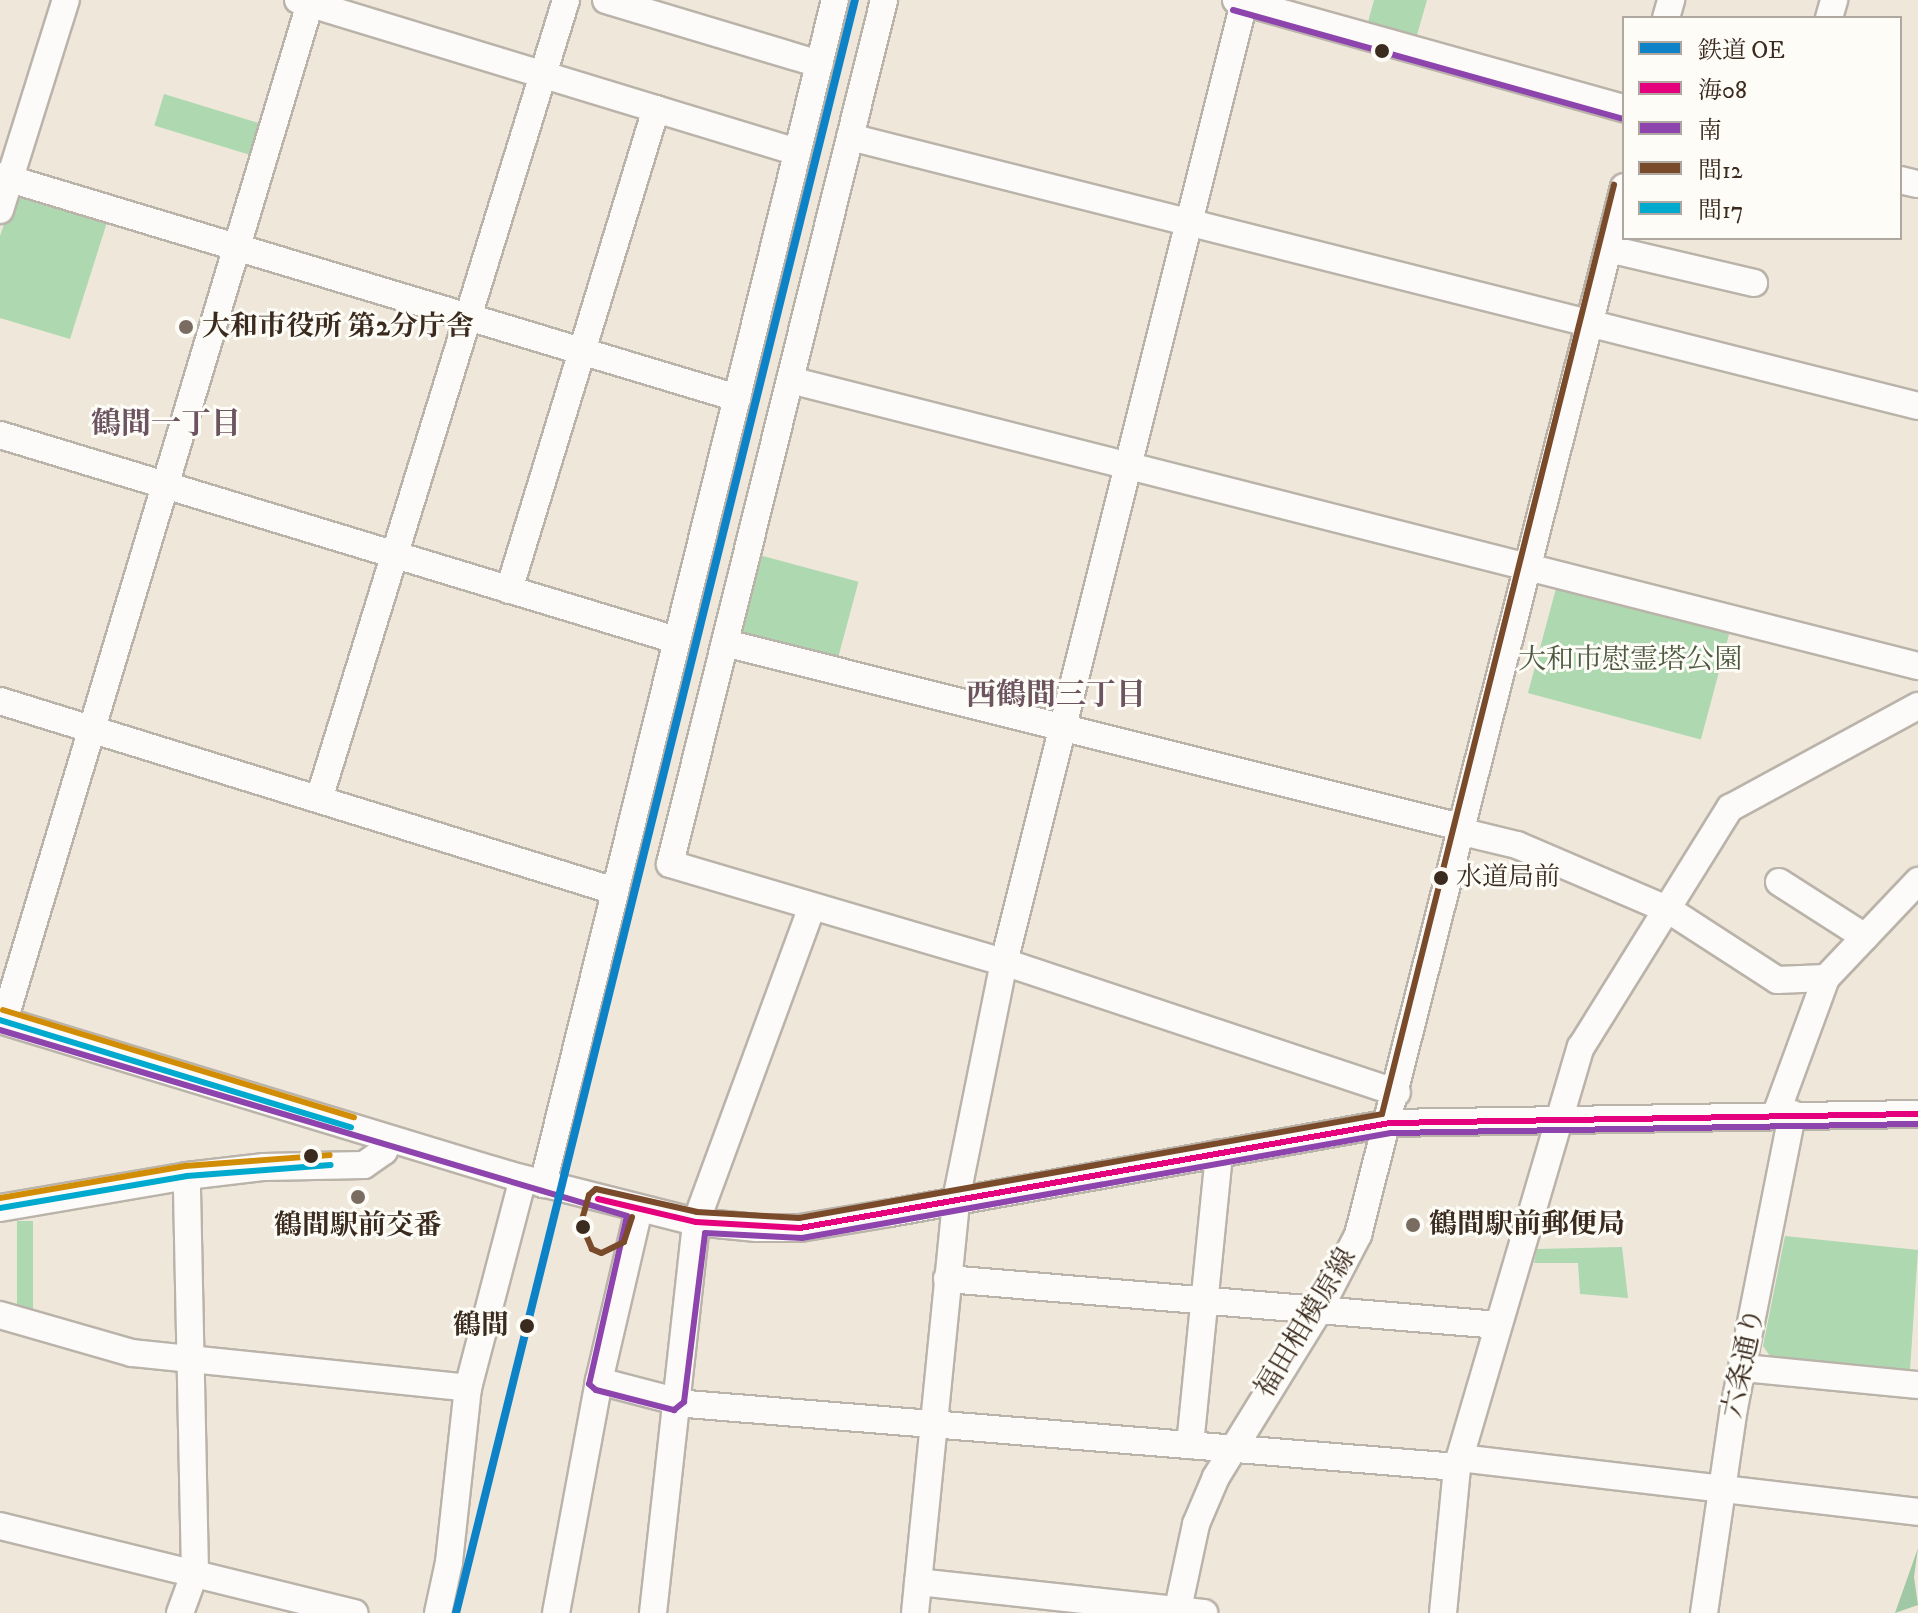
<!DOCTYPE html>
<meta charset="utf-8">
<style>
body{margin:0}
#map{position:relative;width:1918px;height:1613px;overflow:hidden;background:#efe7da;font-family:"IM FELL DW Pica","Noto Serif JP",serif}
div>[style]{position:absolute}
.green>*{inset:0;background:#add8b0;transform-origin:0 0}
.forest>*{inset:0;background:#a1c8a5}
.roads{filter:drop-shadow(2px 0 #bab3aa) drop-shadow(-2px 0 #bab3aa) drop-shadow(0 2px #bab3aa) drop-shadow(0 -2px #bab3aa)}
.minor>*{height:26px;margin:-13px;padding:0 13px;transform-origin:13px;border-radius:13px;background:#fdfbf9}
.bus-1>*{height:6px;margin:-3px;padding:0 3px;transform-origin:3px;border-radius:3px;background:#e5007d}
.bus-2>*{height:6px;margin:-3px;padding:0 3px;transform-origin:3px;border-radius:3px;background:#8e44ad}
.bus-3>*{height:6px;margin:-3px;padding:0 3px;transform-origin:3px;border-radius:3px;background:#7a4b2a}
.bus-4>*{height:6px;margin:-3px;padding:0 3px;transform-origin:3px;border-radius:3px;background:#00a9ce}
.bus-5>*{height:6px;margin:-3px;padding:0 3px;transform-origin:3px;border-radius:3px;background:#d18d06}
.rail-1>*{height:8px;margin:-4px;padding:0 4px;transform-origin:4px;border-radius:4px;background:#0d82c7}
.dots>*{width:22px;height:22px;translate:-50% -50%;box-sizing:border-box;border:4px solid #fdfcf7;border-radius:50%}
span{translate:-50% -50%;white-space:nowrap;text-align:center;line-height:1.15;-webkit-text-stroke:6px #fdfcf7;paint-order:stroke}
.bus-label{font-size:26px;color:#3b2a1e}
.left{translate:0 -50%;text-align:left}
.poi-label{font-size:28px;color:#3b2a1e;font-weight:700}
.park-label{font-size:28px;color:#4d5a40}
.street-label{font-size:28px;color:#3b2a1e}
.stop-label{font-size:28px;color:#3b2a1e;font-weight:700}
.right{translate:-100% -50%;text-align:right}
.neighbourhood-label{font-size:30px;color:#6c5360;font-weight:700}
.legend{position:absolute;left:1622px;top:16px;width:280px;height:224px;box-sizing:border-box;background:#fdfcf7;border:2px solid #afa8a0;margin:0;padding:10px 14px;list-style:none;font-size:24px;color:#3b2a1e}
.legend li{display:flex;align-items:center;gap:16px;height:40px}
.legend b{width:40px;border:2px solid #afa8a0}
</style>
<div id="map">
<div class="green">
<i style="clip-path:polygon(1374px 0,1427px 0,1417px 35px,1368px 22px)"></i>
<i style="left:164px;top:94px;width:107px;height:33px;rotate:17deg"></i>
<i style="clip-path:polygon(16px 189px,109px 216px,70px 339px,0 318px,0 236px)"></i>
<i style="left:759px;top:555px;width:103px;height:84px;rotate:15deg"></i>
<i style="left:1558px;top:581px;width:179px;height:116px;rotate:15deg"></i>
<i style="left:17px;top:1221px;width:16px;height:88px"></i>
<i style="clip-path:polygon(1785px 1236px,1918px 1250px,1910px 1370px,1770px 1356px,1763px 1346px)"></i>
<i style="clip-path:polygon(1622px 1247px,1628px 1298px,1580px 1294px,1578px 1263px,1534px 1263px,1537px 1249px)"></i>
</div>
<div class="forest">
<i style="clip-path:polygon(1918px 1548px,1914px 1577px,1918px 1605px,1895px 1613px)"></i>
</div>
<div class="roads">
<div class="minor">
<i style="left:298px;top:0;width:522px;rotate:16.94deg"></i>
<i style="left:606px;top:0;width:223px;rotate:16.7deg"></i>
<i style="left:884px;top:0;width:890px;rotate:103.91deg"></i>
<i style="left:670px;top:864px;width:348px;rotate:16.4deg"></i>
<i style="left:1004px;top:962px;width:414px;rotate:18.4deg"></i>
<i style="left:1236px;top:0;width:403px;rotate:15.6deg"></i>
<i style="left:1666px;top:18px;width:19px;rotate:-74deg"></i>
<i style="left:1829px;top:18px;width:19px;rotate:-74deg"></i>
<i style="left:850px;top:137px;width:1101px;rotate:14.14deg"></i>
<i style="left:0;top:176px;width:770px;rotate:16.76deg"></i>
<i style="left:1900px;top:180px;width:18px;rotate:13deg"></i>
<i style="left:0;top:210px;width:220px;rotate:-72.6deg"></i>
<i style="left:1609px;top:249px;width:149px;rotate:13.2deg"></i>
<i style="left:790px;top:380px;width:1164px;rotate:14.23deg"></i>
<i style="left:0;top:435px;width:706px;rotate:16.87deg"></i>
<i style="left:509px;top:590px;width:503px;rotate:-73.01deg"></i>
<i style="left:725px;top:643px;width:762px;rotate:14.05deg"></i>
<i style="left:0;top:701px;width:644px;rotate:17.17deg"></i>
<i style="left:319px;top:799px;width:836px;rotate:-72.82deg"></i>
<i style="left:1463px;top:832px;width:56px;rotate:13.5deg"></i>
<i style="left:1517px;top:845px;width:165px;rotate:23.2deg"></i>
<i style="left:1669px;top:910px;width:129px;rotate:32.9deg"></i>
<i style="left:1777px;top:980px;width:49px;rotate:-2.3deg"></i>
<i style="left:1779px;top:882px;width:102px;rotate:32.6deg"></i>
<i style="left:0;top:1020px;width:533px;rotate:16.91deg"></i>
<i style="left:510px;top:1175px;width:192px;rotate:14.2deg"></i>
<i style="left:696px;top:1222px;width:61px;rotate:5.6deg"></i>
<i style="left:757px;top:1228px;width:43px"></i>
<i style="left:800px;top:1228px;width:91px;rotate:-9.5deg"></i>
<i style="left:890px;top:1213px;width:508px;rotate:-10.2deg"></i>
<i style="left:1390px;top:1123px;width:528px;rotate:-0.98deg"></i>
<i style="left:4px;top:1021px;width:1066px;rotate:-73.26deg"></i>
<i style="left:1776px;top:1114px;width:145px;rotate:-69.8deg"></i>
<i style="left:1826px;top:978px;width:134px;rotate:-46.5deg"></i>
<i style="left:543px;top:1184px;width:1219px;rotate:-76.15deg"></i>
<i style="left:0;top:1208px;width:190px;rotate:-9.7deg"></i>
<i style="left:187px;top:1176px;width:78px;rotate:-6.7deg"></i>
<i style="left:264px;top:1167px;width:100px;rotate:-1.1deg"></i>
<i style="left:364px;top:1165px;width:24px;rotate:-35deg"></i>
<i style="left:384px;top:1151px;width:13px;rotate:-63deg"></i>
<i style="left:947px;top:1279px;width:553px;rotate:4.77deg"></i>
<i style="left:0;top:1315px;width:137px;rotate:16.1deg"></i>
<i style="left:132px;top:1353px;width:338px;rotate:5.9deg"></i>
<i style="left:1744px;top:1368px;width:175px;rotate:5.6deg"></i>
<i style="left:599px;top:1381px;width:91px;rotate:14.6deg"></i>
<i style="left:687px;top:1404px;width:773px;rotate:4.68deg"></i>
<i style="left:1190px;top:1445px;width:293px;rotate:-84.3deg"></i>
<i style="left:1460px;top:1458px;width:461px;rotate:6.7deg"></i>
<i style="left:0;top:1526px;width:365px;rotate:13.8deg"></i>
<i style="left:918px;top:1582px;width:288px;rotate:6.2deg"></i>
<i style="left:180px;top:1613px;width:44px;rotate:-69.9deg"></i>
<i style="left:195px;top:1572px;width:396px;rotate:-91.2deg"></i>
<i style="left:438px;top:1613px;width:52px;rotate:-77.8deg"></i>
<i style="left:449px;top:1562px;width:175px;rotate:-83.8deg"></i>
<i style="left:468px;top:1388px;width:216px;rotate:-75.3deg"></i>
<i style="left:556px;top:1613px;width:236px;rotate:-79.5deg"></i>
<i style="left:599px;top:1381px;width:177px;rotate:-76.9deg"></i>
<i style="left:653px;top:1613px;width:393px;rotate:-83.7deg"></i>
<i style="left:696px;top:1222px;width:336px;rotate:-69.8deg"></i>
<i style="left:915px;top:1613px;width:415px;rotate:-84.3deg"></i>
<i style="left:956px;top:1200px;width:243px;rotate:-78.6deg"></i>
<i style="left:1004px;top:962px;width:990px;rotate:-75.96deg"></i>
<i style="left:1177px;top:1613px;width:91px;rotate:-77.9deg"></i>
<i style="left:1196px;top:1524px;width:51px;rotate:-66.9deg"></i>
<i style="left:1216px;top:1477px;width:196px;rotate:-58.3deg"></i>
<i style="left:1319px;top:1310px;width:85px;rotate:-62.5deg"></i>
<i style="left:1358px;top:1235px;width:1081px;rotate:-75.76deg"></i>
<i style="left:1443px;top:1613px;width:147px;rotate:-84.5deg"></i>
<i style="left:1457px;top:1467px;width:438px;rotate:-73.6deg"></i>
<i style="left:1581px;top:1047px;width:282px;rotate:-58.1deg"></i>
<i style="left:1730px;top:808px;width:214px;rotate:-28.5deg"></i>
<i style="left:1704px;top:1613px;width:207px;rotate:-81.7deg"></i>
<i style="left:1734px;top:1408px;width:300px;rotate:-78.8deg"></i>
</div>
</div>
<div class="bus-1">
<i style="left:598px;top:1199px;width:101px;rotate:13.2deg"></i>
<i style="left:696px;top:1222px;width:104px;rotate:3.3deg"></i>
<i style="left:800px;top:1228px;width:599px;rotate:-10.09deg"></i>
<i style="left:1390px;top:1123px;width:528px;rotate:-0.98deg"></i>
</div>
<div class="bus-2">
<i style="left:1233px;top:10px;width:403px;rotate:15.6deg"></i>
<i style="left:0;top:1030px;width:654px;rotate:16.52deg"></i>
<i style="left:627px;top:1216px;width:172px;rotate:102.7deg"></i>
<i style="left:589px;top:1384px;width:9px;rotate:41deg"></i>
<i style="left:596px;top:1390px;width:81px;rotate:14.4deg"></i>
<i style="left:674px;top:1410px;width:13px;rotate:-39deg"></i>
<i style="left:684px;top:1402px;width:170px;rotate:-82.9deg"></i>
<i style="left:705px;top:1233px;width:97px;rotate:3deg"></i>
<i style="left:802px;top:1238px;width:598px;rotate:-10.11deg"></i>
<i style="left:1391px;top:1133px;width:527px;rotate:-0.98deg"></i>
</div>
<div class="bus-3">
<i style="left:632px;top:1217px;width:26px;rotate:108deg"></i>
<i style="left:624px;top:1242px;width:25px;rotate:154deg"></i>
<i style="left:601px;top:1253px;width:10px;rotate:-156deg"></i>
<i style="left:592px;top:1249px;width:28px;rotate:-113deg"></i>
<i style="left:581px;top:1223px;width:29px;rotate:-74deg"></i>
<i style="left:589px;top:1195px;width:9px;rotate:-41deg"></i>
<i style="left:596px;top:1189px;width:104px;rotate:12.8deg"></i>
<i style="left:697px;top:1212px;width:102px;rotate:3.4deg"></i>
<i style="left:799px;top:1218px;width:592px;rotate:-10.11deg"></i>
<i style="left:1382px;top:1114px;width:958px;rotate:-75.98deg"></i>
</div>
<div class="bus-4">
<i style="left:0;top:1020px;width:367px;rotate:17deg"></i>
<i style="left:0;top:1208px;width:190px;rotate:-9.7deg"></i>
<i style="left:187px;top:1176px;width:144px;rotate:-4.4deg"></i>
</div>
<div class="bus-5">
<i style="left:3px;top:1010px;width:367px;rotate:17deg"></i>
<i style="left:0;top:1198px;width:188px;rotate:-9.8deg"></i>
<i style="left:185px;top:1166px;width:145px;rotate:-4.3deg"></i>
</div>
<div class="rail-1">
<i style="left:456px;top:1613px;width:1662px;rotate:-76.11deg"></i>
</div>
<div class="dots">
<i style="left:1382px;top:51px;background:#3b2a1e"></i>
<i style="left:186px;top:327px;background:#7a6c60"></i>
<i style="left:1441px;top:878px;background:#3b2a1e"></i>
<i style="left:311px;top:1156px;background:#3b2a1e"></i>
<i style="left:358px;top:1197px;background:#7a6c60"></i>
<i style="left:1413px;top:1225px;background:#7a6c60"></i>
<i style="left:583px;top:1227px;background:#3b2a1e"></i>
<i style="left:527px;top:1326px;background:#3b2a1e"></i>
</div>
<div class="bus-label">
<span class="left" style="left:1456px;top:878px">水道局前</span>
</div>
<div class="poi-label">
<span class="left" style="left:202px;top:327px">大和市役所 第2分庁舎</span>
<span class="left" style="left:1429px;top:1225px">鶴間駅前郵便局</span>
<span style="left:358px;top:1226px">鶴間駅前交番</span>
</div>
<div class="park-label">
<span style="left:1630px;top:660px">大和市慰霊塔公園</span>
</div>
<div class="street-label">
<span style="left:1306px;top:1323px;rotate:-59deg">福田相模原線</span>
<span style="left:1744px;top:1363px;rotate:-78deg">六条通り</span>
</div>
<div class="stop-label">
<span class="right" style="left:509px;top:1326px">鶴間</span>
</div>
<div class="neighbourhood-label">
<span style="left:166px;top:425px">鶴間一丁目</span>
<span style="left:1056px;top:696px">西鶴間三丁目</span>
</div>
<ul class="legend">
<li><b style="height:10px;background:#0d82c7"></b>鉄道 OE</li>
<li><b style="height:10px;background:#e5007d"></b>海08</li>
<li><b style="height:10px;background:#8e44ad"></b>南</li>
<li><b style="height:10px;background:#7a4b2a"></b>間12</li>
<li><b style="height:10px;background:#00a9ce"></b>間17</li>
</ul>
</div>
